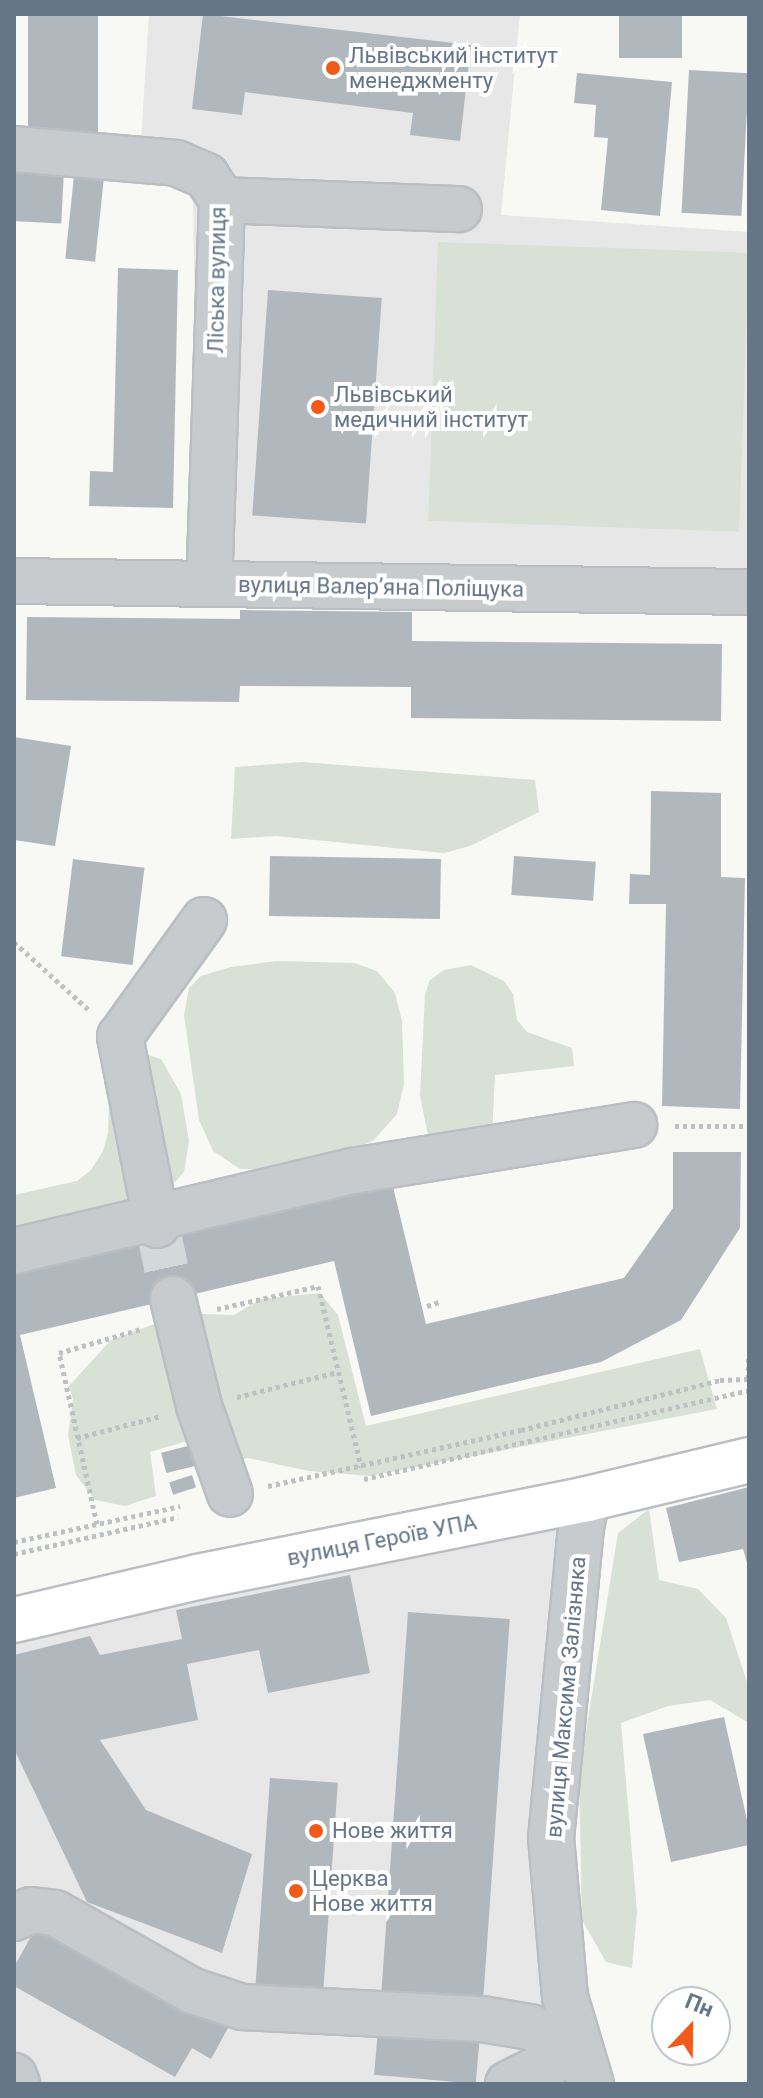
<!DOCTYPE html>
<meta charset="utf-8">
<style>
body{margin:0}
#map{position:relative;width:763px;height:2098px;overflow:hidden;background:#f8f8f5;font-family:Roboto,sans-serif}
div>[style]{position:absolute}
.built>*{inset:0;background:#e6e7e6}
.green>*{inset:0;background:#d9e0d5;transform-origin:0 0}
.building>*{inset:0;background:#b0b8be;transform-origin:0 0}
.minor-tunnel>*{height:44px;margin-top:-22px;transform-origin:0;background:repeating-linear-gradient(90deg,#d3d8da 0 44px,transparent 0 66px)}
.path>*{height:5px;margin-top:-2.5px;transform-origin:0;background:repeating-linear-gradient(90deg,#bec1c3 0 4px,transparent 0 8px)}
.roads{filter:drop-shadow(2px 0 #babec2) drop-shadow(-2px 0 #babec2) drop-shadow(0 2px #babec2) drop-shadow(0 -2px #babec2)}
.minor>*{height:44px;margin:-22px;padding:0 22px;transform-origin:22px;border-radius:22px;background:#c7cbce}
.major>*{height:44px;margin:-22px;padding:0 22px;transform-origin:22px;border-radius:22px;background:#fff}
.dots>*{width:22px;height:22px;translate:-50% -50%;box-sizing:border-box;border:4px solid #fff;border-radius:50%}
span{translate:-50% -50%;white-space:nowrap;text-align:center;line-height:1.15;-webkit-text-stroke:8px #fff;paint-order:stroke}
.poi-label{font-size:22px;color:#647688}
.left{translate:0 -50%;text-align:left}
.street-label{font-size:22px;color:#647688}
.frame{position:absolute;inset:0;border:16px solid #647688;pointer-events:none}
.north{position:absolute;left:651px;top:1986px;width:80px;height:80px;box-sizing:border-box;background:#fff;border:2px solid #c1c8cf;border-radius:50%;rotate:22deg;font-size:22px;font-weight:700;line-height:32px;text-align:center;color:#647688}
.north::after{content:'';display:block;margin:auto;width:28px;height:36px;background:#f25a1a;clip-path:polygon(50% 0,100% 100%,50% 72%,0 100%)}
</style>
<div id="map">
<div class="built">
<i style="clip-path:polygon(149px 14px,520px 14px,501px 215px,749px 232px,749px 569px,198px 567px,193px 192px,139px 174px)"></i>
<i style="clip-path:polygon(559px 1519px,534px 1860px,544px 2045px,557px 2084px,14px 2084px,14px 1644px)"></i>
</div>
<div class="green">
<i style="left:438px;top:242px;width:311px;height:279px;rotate:2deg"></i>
<i style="clip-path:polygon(302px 762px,535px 780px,539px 812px,470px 846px,444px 853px,276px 836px,231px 839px,235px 767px)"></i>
<i style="clip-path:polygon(276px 961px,354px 963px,377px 971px,395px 993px,402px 1021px,404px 1084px,397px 1114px,374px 1140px,343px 1155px,273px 1170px,240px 1169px,213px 1151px,199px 1120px,184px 1015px,189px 988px,201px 976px,231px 967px)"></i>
<i style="clip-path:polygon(471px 965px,504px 981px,513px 994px,517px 1020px,527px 1032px,572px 1048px,574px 1066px,495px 1075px,492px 1136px,436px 1141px,428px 1135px,420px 1096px,425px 994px,430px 980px,444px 970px)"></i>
<i style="clip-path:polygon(145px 1054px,161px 1059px,181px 1094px,189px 1141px,184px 1172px,176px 1181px,142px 1202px,14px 1229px,14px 1195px,77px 1181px,91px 1170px,103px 1151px,108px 1133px,109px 1101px,104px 1081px)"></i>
<i style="clip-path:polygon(320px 1293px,338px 1315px,366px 1426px,700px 1349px,717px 1409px,370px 1476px,309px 1471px,248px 1458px,227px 1462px,184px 1442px,150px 1452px,156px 1496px,125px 1506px,95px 1500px,76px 1475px,68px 1435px,73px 1399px,69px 1386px,111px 1340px,171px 1318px,203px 1314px,234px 1315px,261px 1299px)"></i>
<i style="clip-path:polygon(649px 1509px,659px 1580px,698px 1589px,726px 1618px,749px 1688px,749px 1723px,710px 1700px,668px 1706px,621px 1723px,637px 1912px,632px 1968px,606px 1962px,582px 1920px,579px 1775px,618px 1533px)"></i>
</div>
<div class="building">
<i style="left:28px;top:14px;width:70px;height:125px"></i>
<i style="clip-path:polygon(203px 14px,471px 45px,460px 141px,410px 135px,413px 113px,245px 92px,242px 115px,192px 109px)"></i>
<i style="left:619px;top:14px;width:63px;height:44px"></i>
<i style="left:689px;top:70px;width:60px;height:143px;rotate:3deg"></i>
<i style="clip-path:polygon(577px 73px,672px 82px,660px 216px,601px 210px,608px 138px,594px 137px,596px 105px,574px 103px)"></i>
<i style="left:75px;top:166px;width:30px;height:93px;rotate:6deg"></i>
<i style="left:14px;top:169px;width:50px;height:52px;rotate:3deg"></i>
<i style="clip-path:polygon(118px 268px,178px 270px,173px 508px,89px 506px,90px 471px,113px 472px)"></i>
<i style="left:268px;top:290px;width:114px;height:226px;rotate:4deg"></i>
<i style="clip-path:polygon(240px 610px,412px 612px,412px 641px,722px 644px,721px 721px,411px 718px,411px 687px,240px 686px,239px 702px,26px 700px,27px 617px,240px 619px)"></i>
<i style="clip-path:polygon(14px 737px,71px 746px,55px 846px,14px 840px)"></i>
<i style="clip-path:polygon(651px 791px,721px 793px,721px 877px,745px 878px,740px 1109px,662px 1106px,666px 904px,629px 904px,630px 874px,650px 875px)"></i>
<i style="left:270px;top:856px;width:171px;height:60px;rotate:1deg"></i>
<i style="left:514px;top:856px;width:82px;height:39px;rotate:4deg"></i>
<i style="left:73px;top:859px;width:72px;height:98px;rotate:7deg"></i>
<i style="clip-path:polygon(673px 1152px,741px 1152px,740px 1228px,681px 1320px,601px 1362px,371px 1416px,334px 1261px,20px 1335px,56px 1488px,14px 1498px,14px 1259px,389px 1170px,426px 1324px,624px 1278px,673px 1208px)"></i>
<i style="left:200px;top:1443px;width:21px;height:40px;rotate:76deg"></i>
<i style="left:192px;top:1475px;width:13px;height:24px;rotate:72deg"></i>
<i style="clip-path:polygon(749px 1487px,749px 1570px,743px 1549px,679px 1562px,666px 1508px)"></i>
<i style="clip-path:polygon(350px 1575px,370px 1673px,268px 1693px,259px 1650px,187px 1664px,198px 1720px,100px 1740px,146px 1810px,252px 1854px,222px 1953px,87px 1902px,14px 1749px,14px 1655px,90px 1636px,100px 1655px,182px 1639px,176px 1610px)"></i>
<i style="left:408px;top:1612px;width:102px;height:391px;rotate:4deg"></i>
<i style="clip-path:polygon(724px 1717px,749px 1829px,749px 1845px,671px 1862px,643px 1734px)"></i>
<i style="left:270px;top:1778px;width:68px;height:221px;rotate:4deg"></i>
<i style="clip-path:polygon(39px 1922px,228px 2028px,211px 2059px,192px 2048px,175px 2077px,14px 1986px,14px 1967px)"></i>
<i style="left:378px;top:2030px;width:102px;height:45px;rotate:5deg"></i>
</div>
<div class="minor-tunnel">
<i style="left:157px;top:1225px;width:76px;rotate:77.8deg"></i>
</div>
<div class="path">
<i style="left:14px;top:942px;width:101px;rotate:42.2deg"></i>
<i style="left:675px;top:1126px;width:74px"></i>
<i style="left:427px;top:1306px;width:13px;rotate:-18deg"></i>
<i style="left:217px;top:1309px;width:104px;rotate:-12.8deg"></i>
<i style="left:318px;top:1286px;width:186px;rotate:76.6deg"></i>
<i style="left:237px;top:1397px;width:104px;rotate:-13.9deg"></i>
<i style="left:77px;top:1438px;width:87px;rotate:-14.7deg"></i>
<i style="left:364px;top:1479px;width:395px;rotate:-13deg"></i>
<i style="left:268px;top:1486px;width:259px;rotate:-12.5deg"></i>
<i style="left:521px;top:1430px;width:205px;rotate:-14.1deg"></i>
<i style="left:720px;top:1380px;width:28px;rotate:-2deg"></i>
<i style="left:748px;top:1379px;width:23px;rotate:-88deg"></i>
<i style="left:97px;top:1524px;width:175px;rotate:-102.5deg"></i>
<i style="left:59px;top:1353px;width:85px;rotate:-16.3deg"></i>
<i style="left:14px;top:1542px;width:170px;rotate:-12.2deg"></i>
<i style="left:14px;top:1554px;width:168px;rotate:-12.7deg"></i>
</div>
<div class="roads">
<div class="minor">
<i style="left:14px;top:149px;width:163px;rotate:4.9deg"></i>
<i style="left:176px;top:163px;width:33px;rotate:23deg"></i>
<i style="left:206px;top:176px;width:29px;rotate:56deg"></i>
<i style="left:222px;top:200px;width:384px;rotate:91.9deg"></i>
<i style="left:222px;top:200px;width:237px;rotate:2.2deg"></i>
<i style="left:14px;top:581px;width:735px;rotate:0.86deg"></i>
<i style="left:157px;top:1225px;width:192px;rotate:-101.1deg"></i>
<i style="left:120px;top:1037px;width:144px;rotate:-54.3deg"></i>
<i style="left:14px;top:1251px;width:348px;rotate:-13.3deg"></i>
<i style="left:353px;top:1171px;width:285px;rotate:-9.3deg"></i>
<i style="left:173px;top:1299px;width:110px;rotate:76.3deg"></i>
<i style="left:199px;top:1406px;width:93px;rotate:70.6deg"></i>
<i style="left:587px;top:1499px;width:29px;rotate:102deg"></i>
<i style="left:581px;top:1527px;width:311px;rotate:95.5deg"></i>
<i style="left:551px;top:1837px;width:161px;rotate:85deg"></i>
<i style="left:565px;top:1997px;width:91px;rotate:73.4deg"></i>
<i style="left:14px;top:1918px;width:19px;rotate:-25deg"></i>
<i style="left:31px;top:1910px;width:24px;rotate:7deg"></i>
<i style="left:55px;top:1913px;width:159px;rotate:29.5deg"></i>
<i style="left:193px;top:1991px;width:52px;rotate:18.1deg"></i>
<i style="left:242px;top:2007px;width:240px;rotate:2.9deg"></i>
<i style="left:482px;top:2019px;width:49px;rotate:9.5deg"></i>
<i style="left:530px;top:2027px;width:54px;rotate:22.8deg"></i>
<i style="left:14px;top:2076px;width:9px;rotate:69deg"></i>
<i style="left:508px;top:2084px;width:80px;rotate:-26.6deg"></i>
</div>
<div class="major">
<i style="left:14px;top:1620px;width:188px;rotate:-13.2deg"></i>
<i style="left:197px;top:1577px;width:398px;rotate:-11.3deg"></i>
<i style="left:587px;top:1499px;width:167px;rotate:-13.5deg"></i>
</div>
</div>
<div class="dots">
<i style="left:333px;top:68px;background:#f25a1a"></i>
<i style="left:318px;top:407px;background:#f25a1a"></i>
<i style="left:316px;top:1831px;background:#f25a1a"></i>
<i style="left:296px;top:1891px;background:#f25a1a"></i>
</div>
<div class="poi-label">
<span class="left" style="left:349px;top:68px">Львівський інститут<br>менеджменту</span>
<span class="left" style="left:334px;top:407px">Львівський<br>медичний інститут</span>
<span class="left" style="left:332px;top:1831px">Нове життя</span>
<span class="left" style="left:312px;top:1891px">Церква<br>Нове життя</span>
</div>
<div class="street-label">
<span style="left:217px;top:280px;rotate:-89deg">Ліська вулиця</span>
<span style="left:381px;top:587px;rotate:1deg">вулиця Валерʼяна Поліщука</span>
<span style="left:382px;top:1540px;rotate:-11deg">вулиця Героїв УПА</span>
<span style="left:566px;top:1697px;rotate:-85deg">вулиця Максима Залізняка</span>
</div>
<div class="frame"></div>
<div class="north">Пн</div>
</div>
